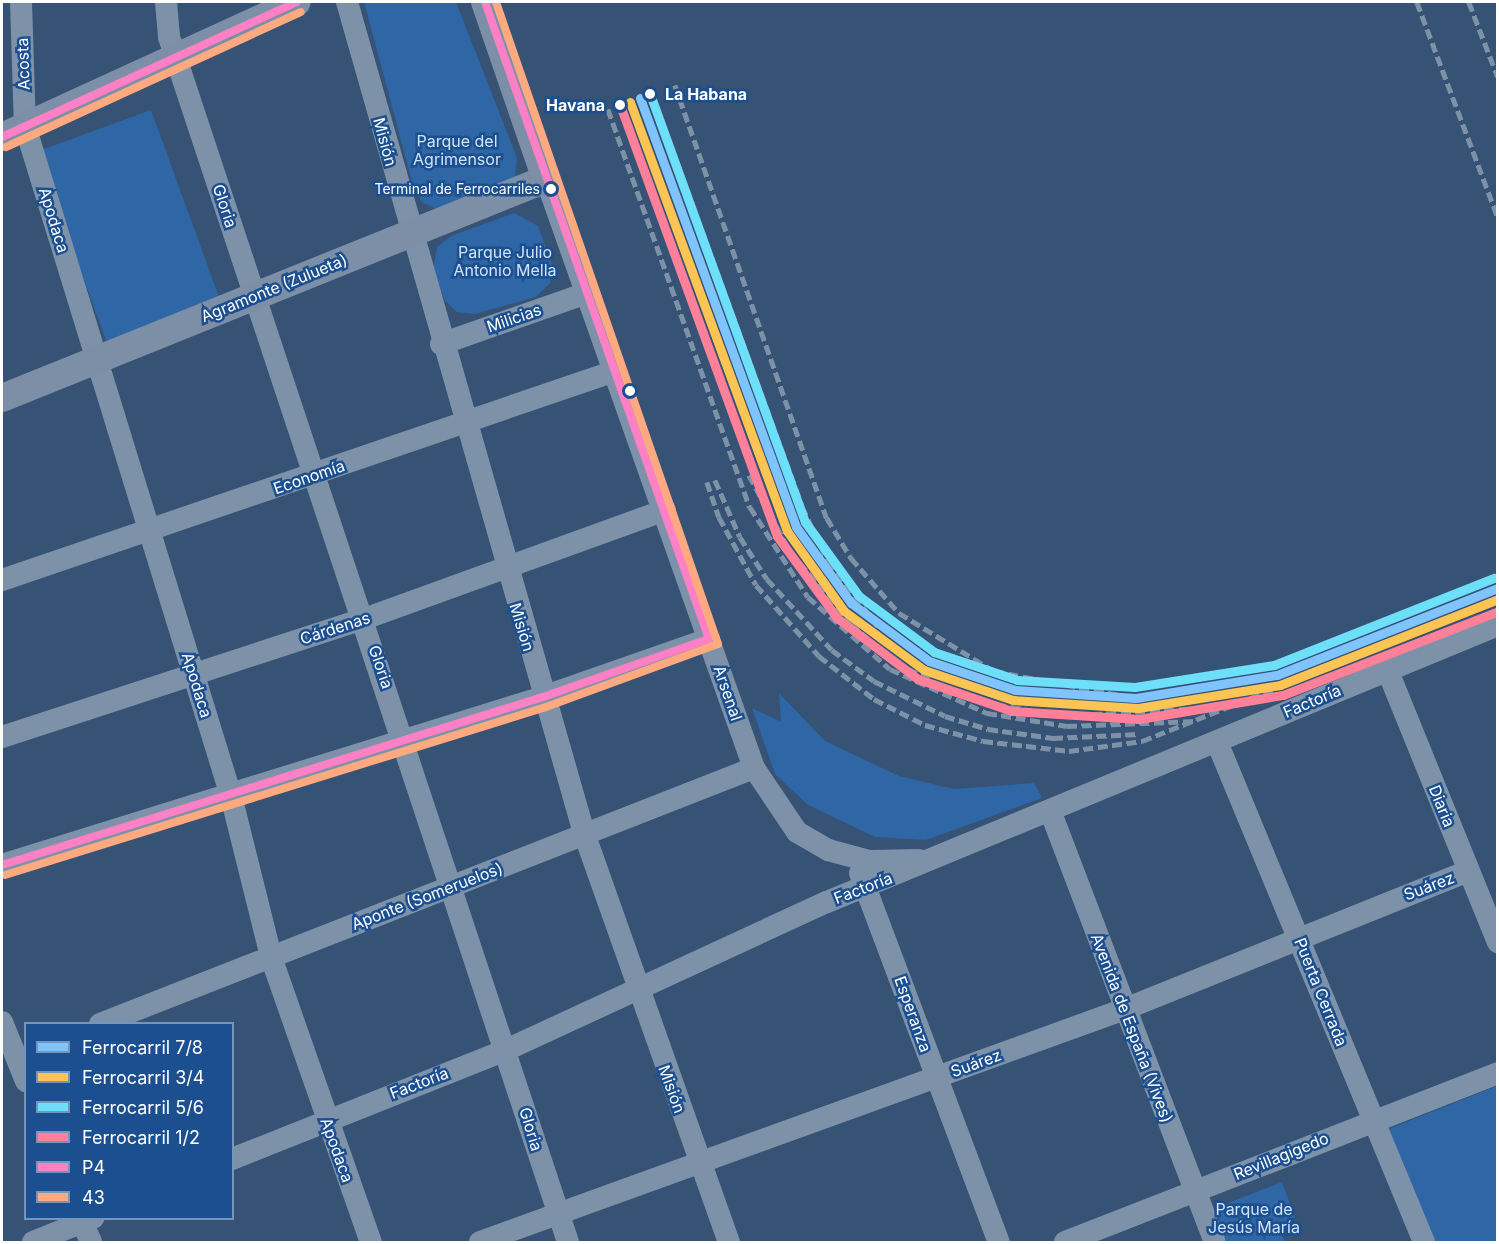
<!DOCTYPE html>
<meta charset="utf-8">
<style>
body{margin:0}
#map{position:relative;width:1499px;height:1244px;overflow:hidden;background:#365274;font-family:Inter,sans-serif}
div>[style]{position:absolute}
.green>*{inset:0;background:#2f66a5;transform-origin:0 0}
.minor>*{height:22px;margin:-11px;padding:0 11px;transform-origin:11px;border-radius:11px;background:#7d92a8}
.major>*{height:28px;margin:-14px;padding:0 14px;transform-origin:14px;border-radius:14px;background:#7d8ea7}
.rail>*{height:4.5px;margin-top:-2.25px;transform-origin:0;background:repeating-linear-gradient(90deg,#7e92a7 0 10px,transparent 0 14.5px)}
.bus-1>*{height:8px;margin:-4px;padding:0 4px;transform-origin:4px;border-radius:4px;background:#ff80c5}
.bus-2>*{height:8px;margin:-4px;padding:0 4px;transform-origin:4px;border-radius:4px;background:#ffa980}
.rail-1>*{height:9px;margin:-4.5px;padding:0 4.5px;transform-origin:4.5px;border-radius:4.5px;background:#80c4ff}
.rail-2>*{height:9px;margin:-4.5px;padding:0 4.5px;transform-origin:4.5px;border-radius:4.5px;background:#fcc553}
.rail-3>*{height:9px;margin:-4.5px;padding:0 4.5px;transform-origin:4.5px;border-radius:4.5px;background:#6ddff8}
.rail-4>*{height:9px;margin:-4.5px;padding:0 4.5px;transform-origin:4.5px;border-radius:4.5px;background:#ff8098}
.dots>*{width:16px;height:16px;translate:-50% -50%;box-sizing:border-box;border:3px solid #1b4f8f;border-radius:50%}
span{translate:-50% -50%;white-space:nowrap;text-align:center;line-height:1.15;-webkit-text-stroke:5px #1b4f8f;paint-order:stroke}
.bus-label{font-size:14px;color:#fff}
.right{translate:-100% -50%;text-align:right}
.street-label{font-size:16px;color:#fff}
.stop-label{font-size:16px;color:#fff;font-weight:700}
.left{translate:0 -50%;text-align:left}
.park-label{font-size:16px;color:#cfe3fa}
.frame{position:absolute;inset:0;border:3px solid #fff;pointer-events:none}
.legend{position:absolute;left:24px;top:1022px;width:210px;height:198px;box-sizing:border-box;background:#1b4f8f;border:2px solid #7695bc;margin:0;padding:8px 10px;list-style:none;font-size:18px;color:#fff}
.legend li{display:flex;align-items:center;gap:12px;height:30px}
.legend b{width:30px;border:2px solid #7695bc}
</style>
<div id="map">
<div class="green">
<i style="clip-path:polygon(364px 2px,456px 2px,517px 158px,515px 177px,438px 209px,423px 203px,414px 189px)"></i>
<i style="left:151px;top:110px;width:203px;height:121px;rotate:70deg"></i>
<i style="clip-path:polygon(514px 213px,538px 226px,552px 264px,550px 283px,536px 297px,474px 314px,457px 312px,445px 301px,433px 271px,437px 247px,451px 236px)"></i>
<i style="clip-path:polygon(779px 693px,825px 741px,899px 776px,954px 789px,1034px 783px,1042px 798px,926px 840px,875px 837px,808px 805px,775px 774px,752px 708px,781px 722px)"></i>
<i style="clip-path:polygon(1497px 1086px,1497px 1242px,1434px 1242px,1386px 1130px)"></i>
<i style="clip-path:polygon(1282px 1182px,1296px 1220px,1278px 1227px,1285px 1242px,1227px 1242px,1215px 1208px)"></i>
</div>
<div class="minor">
<i style="left:21px;top:2px;width:124px;rotate:88.2deg"></i>
<i style="left:25px;top:126px;width:701px;rotate:72.91deg"></i>
<i style="left:231px;top:796px;width:166px;rotate:76deg"></i>
<i style="left:271px;top:957px;width:302px;rotate:70.7deg"></i>
<i style="left:166px;top:2px;width:35px;rotate:85deg"></i>
<i style="left:169px;top:37px;width:1269px;rotate:71.68deg"></i>
<i style="left:347px;top:2px;width:864px;rotate:74.08deg"></i>
<i style="left:584px;top:833px;width:434px;rotate:70.5deg"></i>
<i style="left:546px;top:179px;width:625px;rotate:70.55deg"></i>
<i style="left:754px;top:768px;width:77px;rotate:56.1deg"></i>
<i style="left:797px;top:832px;width:36px;rotate:30deg"></i>
<i style="left:828px;top:850px;width:42px;rotate:15deg"></i>
<i style="left:869px;top:861px;width:50px;rotate:-1.1deg"></i>
<i style="left:441px;top:344px;width:155px;rotate:-19.3deg"></i>
<i style="left:2px;top:580px;width:648px;rotate:-18.83deg"></i>
<i style="left:1387px;top:669px;width:295px;rotate:67.9deg"></i>
<i style="left:2px;top:737px;width:381px;rotate:-18.1deg"></i>
<i style="left:364px;top:619px;width:320px;rotate:-19.9deg"></i>
<i style="left:1217px;top:742px;width:541px;rotate:67.51deg"></i>
<i style="left:1051px;top:813px;width:459px;rotate:69.1deg"></i>
<i style="left:2px;top:865px;width:566px;rotate:-17.25deg"></i>
<i style="left:543px;top:697px;width:176px;rotate:-19.3deg"></i>
<i style="left:860px;top:873px;width:394px;rotate:69.4deg"></i>
<i style="left:2px;top:1022px;width:64px;rotate:67.9deg"></i>
<i style="left:100px;top:1024px;width:702px;rotate:-21.38deg"></i>
<i style="left:232px;top:1159px;width:295px;rotate:-21.7deg"></i>
<i style="left:506px;top:1050px;width:353px;rotate:-24.8deg"></i>
<i style="left:827px;top:902px;width:726px;rotate:-22.43deg"></i>
<i style="left:80px;top:1218px;width:26px;rotate:65deg"></i>
<i style="left:33px;top:1242px;width:65px;rotate:-21.8deg"></i>
<i style="left:480px;top:1242px;width:686px;rotate:-19.86deg"></i>
<i style="left:1125px;top:1009px;width:370px;rotate:-21.9deg"></i>
<i style="left:1065px;top:1242px;width:465px;rotate:-21.3deg"></i>
</div>
<div class="major">
<i style="left:2px;top:137px;width:324px;rotate:-24.6deg"></i>
<i style="left:2px;top:398px;width:586px;rotate:-21.93deg"></i>
<i style="left:546px;top:179px;width:187px;rotate:-109deg"></i>
</div>
<div class="rail">
<i style="left:1417px;top:2px;width:230px;rotate:69.4deg"></i>
<i style="left:1469px;top:2px;width:80px;rotate:68.9deg"></i>
<i style="left:675px;top:85px;width:459px;rotate:70.7deg"></i>
<i style="left:827px;top:518px;width:47px;rotate:59deg"></i>
<i style="left:851px;top:558px;width:73px;rotate:48.9deg"></i>
<i style="left:899px;top:613px;width:111px;rotate:31.4deg"></i>
<i style="left:994px;top:671px;width:145px;rotate:10.8deg"></i>
<i style="left:652px;top:93px;width:439px;rotate:70deg"></i>
<i style="left:802px;top:506px;width:61px;rotate:64.7deg"></i>
<i style="left:828px;top:561px;width:87px;rotate:52.5deg"></i>
<i style="left:608px;top:109px;width:423px;rotate:70.4deg"></i>
<i style="left:750px;top:507px;width:107px;rotate:57.2deg"></i>
<i style="left:808px;top:597px;width:109px;rotate:41.3deg"></i>
<i style="left:890px;top:669px;width:107px;rotate:24.4deg"></i>
<i style="left:987px;top:713px;width:81px;rotate:9.2deg"></i>
<i style="left:1067px;top:726px;width:129px;rotate:-2.2deg"></i>
<i style="left:749px;top:475px;width:86px;rotate:61.7deg"></i>
<i style="left:790px;top:551px;width:95px;rotate:50.1deg"></i>
<i style="left:851px;top:624px;width:58px;rotate:40.8deg"></i>
<i style="left:895px;top:662px;width:59px;rotate:27deg"></i>
<i style="left:715px;top:480px;width:62px;rotate:66.3deg"></i>
<i style="left:740px;top:537px;width:50px;rotate:57.3deg"></i>
<i style="left:767px;top:579px;width:96px;rotate:47.5deg"></i>
<i style="left:832px;top:650px;width:52px;rotate:36.4deg"></i>
<i style="left:874px;top:681px;width:79px;rotate:26.2deg"></i>
<i style="left:945px;top:716px;width:45px;rotate:16.8deg"></i>
<i style="left:988px;top:729px;width:66px;rotate:7.9deg"></i>
<i style="left:1053px;top:738px;width:86px;rotate:-2.7deg"></i>
<i style="left:707px;top:482px;width:37px;rotate:71deg"></i>
<i style="left:719px;top:517px;width:77px;rotate:61.4deg"></i>
<i style="left:756px;top:585px;width:95px;rotate:48.4deg"></i>
<i style="left:819px;top:656px;width:70px;rotate:38deg"></i>
<i style="left:874px;top:699px;width:57px;rotate:27deg"></i>
<i style="left:925px;top:725px;width:60px;rotate:15.4deg"></i>
<i style="left:983px;top:741px;width:87px;rotate:6.6deg"></i>
<i style="left:1069px;top:751px;width:74px;rotate:-7.8deg"></i>
<i style="left:1142px;top:741px;width:383px;rotate:-21.6deg"></i>
<i style="left:982px;top:702px;width:82px;rotate:9.8deg"></i>
<i style="left:1063px;top:716px;width:154px;rotate:-3.3deg"></i>
</div>
<div class="bus-1">
<i style="left:485px;top:2px;width:675px;rotate:70.63deg"></i>
<i style="left:2px;top:137px;width:324px;rotate:-24.6deg"></i>
<i style="left:2px;top:865px;width:566px;rotate:-17.25deg"></i>
<i style="left:543px;top:697px;width:176px;rotate:-19.3deg"></i>
</div>
<div class="bus-2">
<i style="left:6px;top:147px;width:324px;rotate:-24.6deg"></i>
<i style="left:5px;top:875px;width:566px;rotate:-17.25deg"></i>
<i style="left:546px;top:707px;width:183px;rotate:-20.1deg"></i>
<i style="left:718px;top:644px;width:679px;rotate:-109.08deg"></i>
</div>
<div class="rail-1">
<i style="left:640px;top:98px;width:456px;rotate:70deg"></i>
<i style="left:796px;top:527px;width:94px;rotate:54.1deg"></i>
<i style="left:851px;top:603px;width:97px;rotate:36.6deg"></i>
<i style="left:929px;top:661px;width:91px;rotate:18.6deg"></i>
<i style="left:1015px;top:690px;width:121px;rotate:3.8deg"></i>
<i style="left:1136px;top:698px;width:143px;rotate:-9.3deg"></i>
<i style="left:1277px;top:675px;width:238px;rotate:-21.5deg"></i>
</div>
<div class="rail-2">
<i style="left:630px;top:102px;width:457px;rotate:69.9deg"></i>
<i style="left:787px;top:531px;width:98px;rotate:54.5deg"></i>
<i style="left:844px;top:611px;width:99px;rotate:36.4deg"></i>
<i style="left:924px;top:670px;width:94px;rotate:18.6deg"></i>
<i style="left:1013px;top:700px;width:125px;rotate:3.7deg"></i>
<i style="left:1138px;top:708px;width:144px;rotate:-9.2deg"></i>
<i style="left:1280px;top:685px;width:234px;rotate:-21.5deg"></i>
</div>
<div class="rail-3">
<i style="left:650px;top:94px;width:455px;rotate:70.1deg"></i>
<i style="left:805px;top:522px;width:92px;rotate:53.9deg"></i>
<i style="left:859px;top:596px;width:94px;rotate:36.7deg"></i>
<i style="left:934px;top:652px;width:88px;rotate:18.6deg"></i>
<i style="left:1017px;top:680px;width:118px;rotate:3.4deg"></i>
<i style="left:1135px;top:687px;width:141px;rotate:-9deg"></i>
<i style="left:1274px;top:665px;width:237px;rotate:-21.6deg"></i>
</div>
<div class="rail-4">
<i style="left:620px;top:105px;width:459px;rotate:70deg"></i>
<i style="left:777px;top:536px;width:102px;rotate:53.8deg"></i>
<i style="left:837px;top:618px;width:101px;rotate:37deg"></i>
<i style="left:918px;top:679px;width:99px;rotate:18.8deg"></i>
<i style="left:1012px;top:711px;width:127px;rotate:3.6deg"></i>
<i style="left:1139px;top:719px;width:146px;rotate:-9.5deg"></i>
<i style="left:1283px;top:695px;width:231px;rotate:-21.3deg"></i>
</div>
<div class="dots">
<i style="left:650px;top:94px;background:#fff"></i>
<i style="left:620px;top:105px;background:#fff"></i>
<i style="left:551px;top:189px;background:#fff"></i>
<i style="left:630px;top:391px;background:#fff"></i>
</div>
<div class="bus-label">
<span class="right" style="left:540px;top:189px">Terminal de Ferrocarriles</span>
</div>
<div class="street-label">
<span style="left:23px;top:64px;rotate:-92deg">Acosta</span>
<span style="left:385px;top:142px;rotate:75deg">Misión</span>
<span style="left:225px;top:206px;rotate:72deg">Gloria</span>
<span style="left:54px;top:220px;rotate:73deg">Apodaca</span>
<span style="left:274px;top:288px;rotate:-22deg">Agramonte (Zulueta)</span>
<span style="left:514px;top:318px;rotate:-19deg">Milicias</span>
<span style="left:309px;top:477px;rotate:-19deg">Economía</span>
<span style="left:522px;top:627px;rotate:73deg">Misión</span>
<span style="left:335px;top:628px;rotate:-18deg">Cárdenas</span>
<span style="left:381px;top:667px;rotate:71deg">Gloria</span>
<span style="left:197px;top:685px;rotate:73deg">Apodaca</span>
<span style="left:728px;top:693px;rotate:71deg">Arsenal</span>
<span style="left:1312px;top:701px;rotate:-23deg">Factoría</span>
<span style="left:1442px;top:806px;rotate:68deg">Diaria</span>
<span style="left:1429px;top:886px;rotate:-21deg">Suárez</span>
<span style="left:863px;top:888px;rotate:-21deg">Factoría</span>
<span style="left:427px;top:896px;rotate:-21deg">Aponte (Someruelos)</span>
<span style="left:1321px;top:992px;rotate:68deg">Puerta Cerrada</span>
<span style="left:913px;top:1014px;rotate:70deg">Esperanza</span>
<span style="left:1132px;top:1028px;rotate:69deg">Avenida de España (Vives)</span>
<span style="left:976px;top:1063px;rotate:-20deg">Suárez</span>
<span style="left:419px;top:1083px;rotate:-21deg">Factoría</span>
<span style="left:672px;top:1089px;rotate:70deg">Misión</span>
<span style="left:531px;top:1129px;rotate:73deg">Gloria</span>
<span style="left:337px;top:1150px;rotate:70deg">Apodaca</span>
<span style="left:1281px;top:1156px;rotate:-22deg">Revillagigedo</span>
</div>
<div class="stop-label">
<span class="left" style="left:665px;top:94px">La Habana</span>
<span class="right" style="left:605px;top:105px">Havana</span>
</div>
<div class="park-label">
<span style="left:457px;top:150px">Parque del<br>Agrimensor</span>
<span style="left:505px;top:261px">Parque Julio<br>Antonio Mella</span>
<span style="left:1254px;top:1218px">Parque de<br>Jesús María</span>
</div>
<div class="frame"></div>
<ul class="legend">
<li><b style="height:8px;background:#80c4ff"></b>Ferrocarril 7/8</li>
<li><b style="height:8px;background:#fcc553"></b>Ferrocarril 3/4</li>
<li><b style="height:8px;background:#6ddff8"></b>Ferrocarril 5/6</li>
<li><b style="height:8px;background:#ff8098"></b>Ferrocarril 1/2</li>
<li><b style="height:8px;background:#ff80c5"></b>P4</li>
<li><b style="height:8px;background:#ffa980"></b>43</li>
</ul>
</div>
